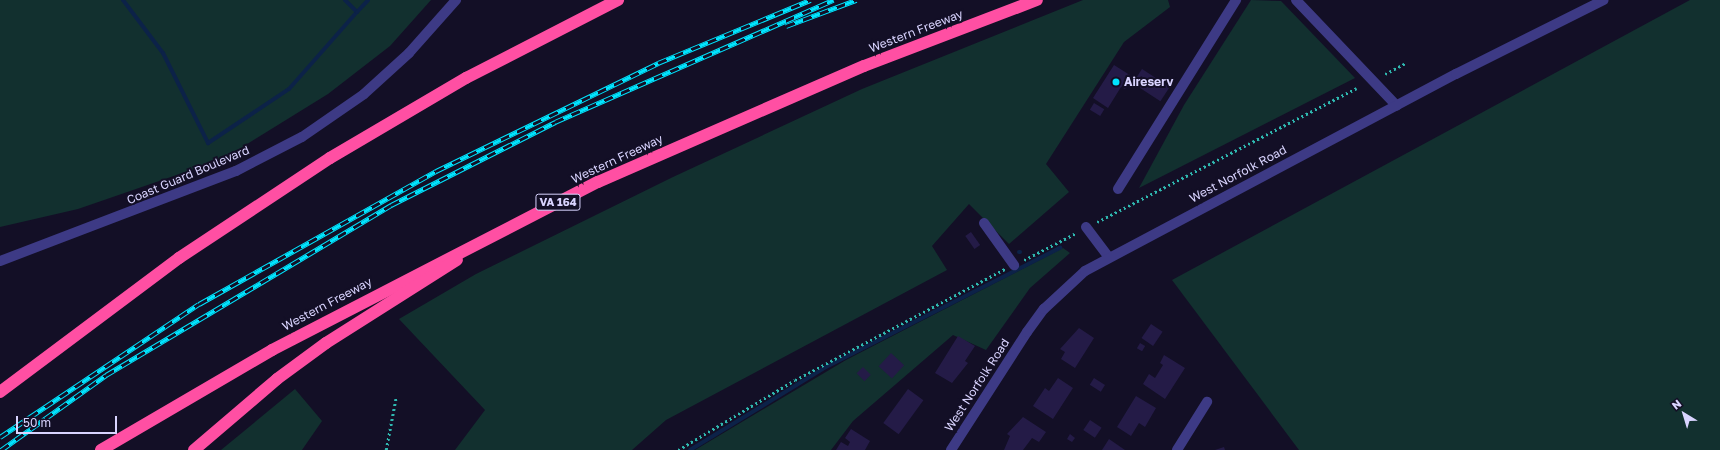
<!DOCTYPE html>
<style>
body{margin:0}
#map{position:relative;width:1720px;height:450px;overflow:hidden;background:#130f26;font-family:"Golos Text",sans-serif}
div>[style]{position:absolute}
.green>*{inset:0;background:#12302f}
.stream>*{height:4px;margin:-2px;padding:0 2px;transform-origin:2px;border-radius:2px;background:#0c2248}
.building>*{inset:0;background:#241b47;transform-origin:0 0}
.path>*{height:2.5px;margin-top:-1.25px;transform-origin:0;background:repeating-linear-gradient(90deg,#2fb8b0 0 2px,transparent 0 5px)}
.minor>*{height:10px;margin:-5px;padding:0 5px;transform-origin:5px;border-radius:5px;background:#3d3a85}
.highway>*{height:12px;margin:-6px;padding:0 6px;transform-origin:6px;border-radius:6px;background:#ff4fa3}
.rail>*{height:4.5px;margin-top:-2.25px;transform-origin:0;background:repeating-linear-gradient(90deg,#130f26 0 9px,#00e5ff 0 18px);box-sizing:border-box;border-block:1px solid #00e5ff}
.dots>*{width:11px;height:11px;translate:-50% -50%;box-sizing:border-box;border:2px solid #130f26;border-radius:50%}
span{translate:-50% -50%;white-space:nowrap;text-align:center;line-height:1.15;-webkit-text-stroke:4px #130f26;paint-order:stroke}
.shield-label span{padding:1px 3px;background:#130f26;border:1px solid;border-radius:3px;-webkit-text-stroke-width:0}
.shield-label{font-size:11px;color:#d9d4ff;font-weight:700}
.street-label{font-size:12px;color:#d9d4ff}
.poi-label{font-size:12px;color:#d9d4ff;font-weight:700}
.left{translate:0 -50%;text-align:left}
.north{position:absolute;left:1664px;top:394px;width:40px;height:40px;-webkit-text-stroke:3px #130f26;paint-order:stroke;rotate:322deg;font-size:11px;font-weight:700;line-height:16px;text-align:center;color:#d9d4ff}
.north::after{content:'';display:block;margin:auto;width:14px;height:18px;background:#d9d4ff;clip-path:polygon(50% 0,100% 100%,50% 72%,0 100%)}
.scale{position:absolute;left:16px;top:416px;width:101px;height:18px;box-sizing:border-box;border:2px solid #d9d4ff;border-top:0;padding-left:5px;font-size:12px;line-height:14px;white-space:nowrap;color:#d9d4ff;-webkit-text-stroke:3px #130f26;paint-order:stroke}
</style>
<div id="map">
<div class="green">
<i style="clip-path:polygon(0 0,431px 0,390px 46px,328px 94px,223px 159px,78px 209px,0 227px)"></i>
<i style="clip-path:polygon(1083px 0,1168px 0,1170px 7px,1124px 42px,1046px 164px,1069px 192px,1009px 244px,969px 204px,932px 246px,947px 270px,666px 420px,632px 450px,455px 450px,485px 410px,399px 319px,476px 274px,673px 177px,862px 89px)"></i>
<i style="clip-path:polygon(1251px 0,1281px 1px,1355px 78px,1139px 188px,1184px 105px)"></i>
<i style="clip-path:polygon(1690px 0,1720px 0,1720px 450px,1299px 450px,1172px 280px)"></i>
<i style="clip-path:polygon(1063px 248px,1070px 253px,1030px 288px,986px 350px,953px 335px,853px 421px,831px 450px,695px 450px,846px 360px)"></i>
<i style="clip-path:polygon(295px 389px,322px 421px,302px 450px,221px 450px)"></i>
</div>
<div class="stream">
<i style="left:123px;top:0;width:66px;rotate:53deg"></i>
<i style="left:163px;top:53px;width:101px;rotate:63.4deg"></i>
<i style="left:208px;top:143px;width:97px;rotate:-33.7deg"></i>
<i style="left:289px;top:89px;width:103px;rotate:-48.6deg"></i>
<i style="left:357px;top:12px;width:17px;rotate:-135deg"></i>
<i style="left:357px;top:12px;width:16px;rotate:-47deg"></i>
<i style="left:1019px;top:252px;width:1px"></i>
<i style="left:690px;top:450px;width:159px;rotate:-31.4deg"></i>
<i style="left:826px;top:367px;width:263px;rotate:-27deg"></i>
</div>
<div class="building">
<i style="clip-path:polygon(1114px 65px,1133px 77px,1125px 89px,1121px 87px,1108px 108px,1093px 98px)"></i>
<i style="left:1142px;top:69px;width:33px;height:17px;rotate:33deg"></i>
<i style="left:1094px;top:103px;width:12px;height:8px;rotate:31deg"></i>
<i style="left:971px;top:232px;width:16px;height:7px;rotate:55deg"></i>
<i style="left:1151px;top:324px;width:14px;height:17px;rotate:34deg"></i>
<i style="clip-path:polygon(1079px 328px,1094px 338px,1075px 368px,1061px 359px,1065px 352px,1060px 349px)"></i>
<i style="clip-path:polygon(958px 336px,975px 346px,965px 361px,968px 363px,952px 383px,935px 373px)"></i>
<i style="left:1140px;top:343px;width:6px;height:6px;rotate:31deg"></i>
<i style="left:891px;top:353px;width:18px;height:18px;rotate:43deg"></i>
<i style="clip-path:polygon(1164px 355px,1185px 368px,1165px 399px,1143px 384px,1149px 374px,1155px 378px,1163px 365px,1160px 363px)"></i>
<i style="left:863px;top:367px;width:11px;height:9px;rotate:45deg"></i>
<i style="clip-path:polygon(1058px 378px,1073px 388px,1053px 419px,1033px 406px,1045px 388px,1049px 391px)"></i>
<i style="left:1094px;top:378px;width:13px;height:8px;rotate:32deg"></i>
<i style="left:908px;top:389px;width:19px;height:42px;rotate:36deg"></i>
<i style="clip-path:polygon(1136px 396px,1156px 408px,1145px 427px,1139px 423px,1131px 436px,1117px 427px)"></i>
<i style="clip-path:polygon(1023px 417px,1046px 432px,1039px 442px,1032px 438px,1023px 450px,1004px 450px,1010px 436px,1007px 434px)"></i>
<i style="left:1090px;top:420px;width:14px;height:12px;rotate:34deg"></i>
<i style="clip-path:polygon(851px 429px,870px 441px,865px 450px,836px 450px,841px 442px,848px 446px,850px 442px,845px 438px)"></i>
<i style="clip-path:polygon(1070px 434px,1075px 438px,1072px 442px,1067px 439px)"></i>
<i style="clip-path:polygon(1109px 439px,1125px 450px,1102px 450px)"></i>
<i style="clip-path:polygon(1224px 447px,1225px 450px,1215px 450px)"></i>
</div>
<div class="path">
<i style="left:1385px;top:74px;width:24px;rotate:-28deg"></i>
<i style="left:1097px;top:222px;width:292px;rotate:-27.3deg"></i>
<i style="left:1024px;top:260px;width:59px;rotate:-27.4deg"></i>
<i style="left:386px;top:450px;width:54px;rotate:-79.3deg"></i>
<i style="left:678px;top:450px;width:136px;rotate:-30.9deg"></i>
<i style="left:795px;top:380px;width:238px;rotate:-27.9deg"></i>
</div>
<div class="minor">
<i style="left:1296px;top:0;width:146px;rotate:46.4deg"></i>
<i style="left:1118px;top:189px;width:223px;rotate:-58deg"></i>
<i style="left:984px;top:223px;width:52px;rotate:54.5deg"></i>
<i style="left:1086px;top:227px;width:36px;rotate:53deg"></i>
<i style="left:0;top:261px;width:253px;rotate:-20.9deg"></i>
<i style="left:236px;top:171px;width:74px;rotate:-27.3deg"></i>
<i style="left:302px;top:137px;width:75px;rotate:-34.7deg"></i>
<i style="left:364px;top:94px;width:61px;rotate:-42.3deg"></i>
<i style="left:409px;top:53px;width:71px;rotate:-48.4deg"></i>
<i style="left:951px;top:450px;width:140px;rotate:-57.2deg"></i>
<i style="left:1027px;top:332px;width:29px;rotate:-54deg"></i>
<i style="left:1044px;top:309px;width:56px;rotate:-42.8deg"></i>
<i style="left:1085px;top:271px;width:420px;rotate:-28deg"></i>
<i style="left:1456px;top:74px;width:165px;rotate:-26.6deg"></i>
<i style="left:1177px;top:450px;width:57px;rotate:-58deg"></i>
</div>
<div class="highway">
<i style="left:0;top:392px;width:224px;rotate:-36.8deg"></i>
<i style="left:179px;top:258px;width:181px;rotate:-33.5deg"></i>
<i style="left:330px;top:158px;width:158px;rotate:-30.5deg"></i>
<i style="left:466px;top:78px;width:171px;rotate:-27.2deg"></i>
<i style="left:101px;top:450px;width:198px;rotate:-30.3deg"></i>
<i style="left:272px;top:350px;width:367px;rotate:-27.3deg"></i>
<i style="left:598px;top:182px;width:290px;rotate:-23.6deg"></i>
<i style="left:864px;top:66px;width:185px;rotate:-20.9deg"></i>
<i style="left:194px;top:450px;width:109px;rotate:-40.5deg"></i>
<i style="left:277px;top:379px;width:61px;rotate:-36.3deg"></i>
<i style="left:326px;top:343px;width:155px;rotate:-32.4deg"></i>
</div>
<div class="rail">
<i style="left:786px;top:26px;width:75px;rotate:-20.4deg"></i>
<i style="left:0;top:437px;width:239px;rotate:-33.8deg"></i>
<i style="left:199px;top:304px;width:272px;rotate:-29.3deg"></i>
<i style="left:436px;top:171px;width:247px;rotate:-25.9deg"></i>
<i style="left:658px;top:63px;width:165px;rotate:-22.5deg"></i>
<i style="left:1px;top:450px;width:129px;rotate:-35.5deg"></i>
<i style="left:106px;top:375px;width:332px;rotate:-30.8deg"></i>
<i style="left:391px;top:205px;width:184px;rotate:-26.8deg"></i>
<i style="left:555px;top:122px;width:304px;rotate:-23.7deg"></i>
</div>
<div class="dots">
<i style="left:1116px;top:82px;background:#00e5ff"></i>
</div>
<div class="shield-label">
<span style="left:558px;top:202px">VA 164</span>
</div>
<div class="street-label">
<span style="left:916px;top:31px;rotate:-21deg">Western Freeway</span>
<span style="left:617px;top:159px;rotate:-25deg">Western Freeway</span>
<span style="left:1238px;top:174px;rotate:-28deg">West Norfolk Road</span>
<span style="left:188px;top:175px;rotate:-23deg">Coast Guard Boulevard</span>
<span style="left:327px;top:304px;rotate:-28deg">Western Freeway</span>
<span style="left:977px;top:385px;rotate:-57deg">West Norfolk Road</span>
</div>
<div class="poi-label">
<span class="left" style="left:1124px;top:82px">Aireserv</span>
</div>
<div class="north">N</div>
<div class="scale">50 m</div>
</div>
